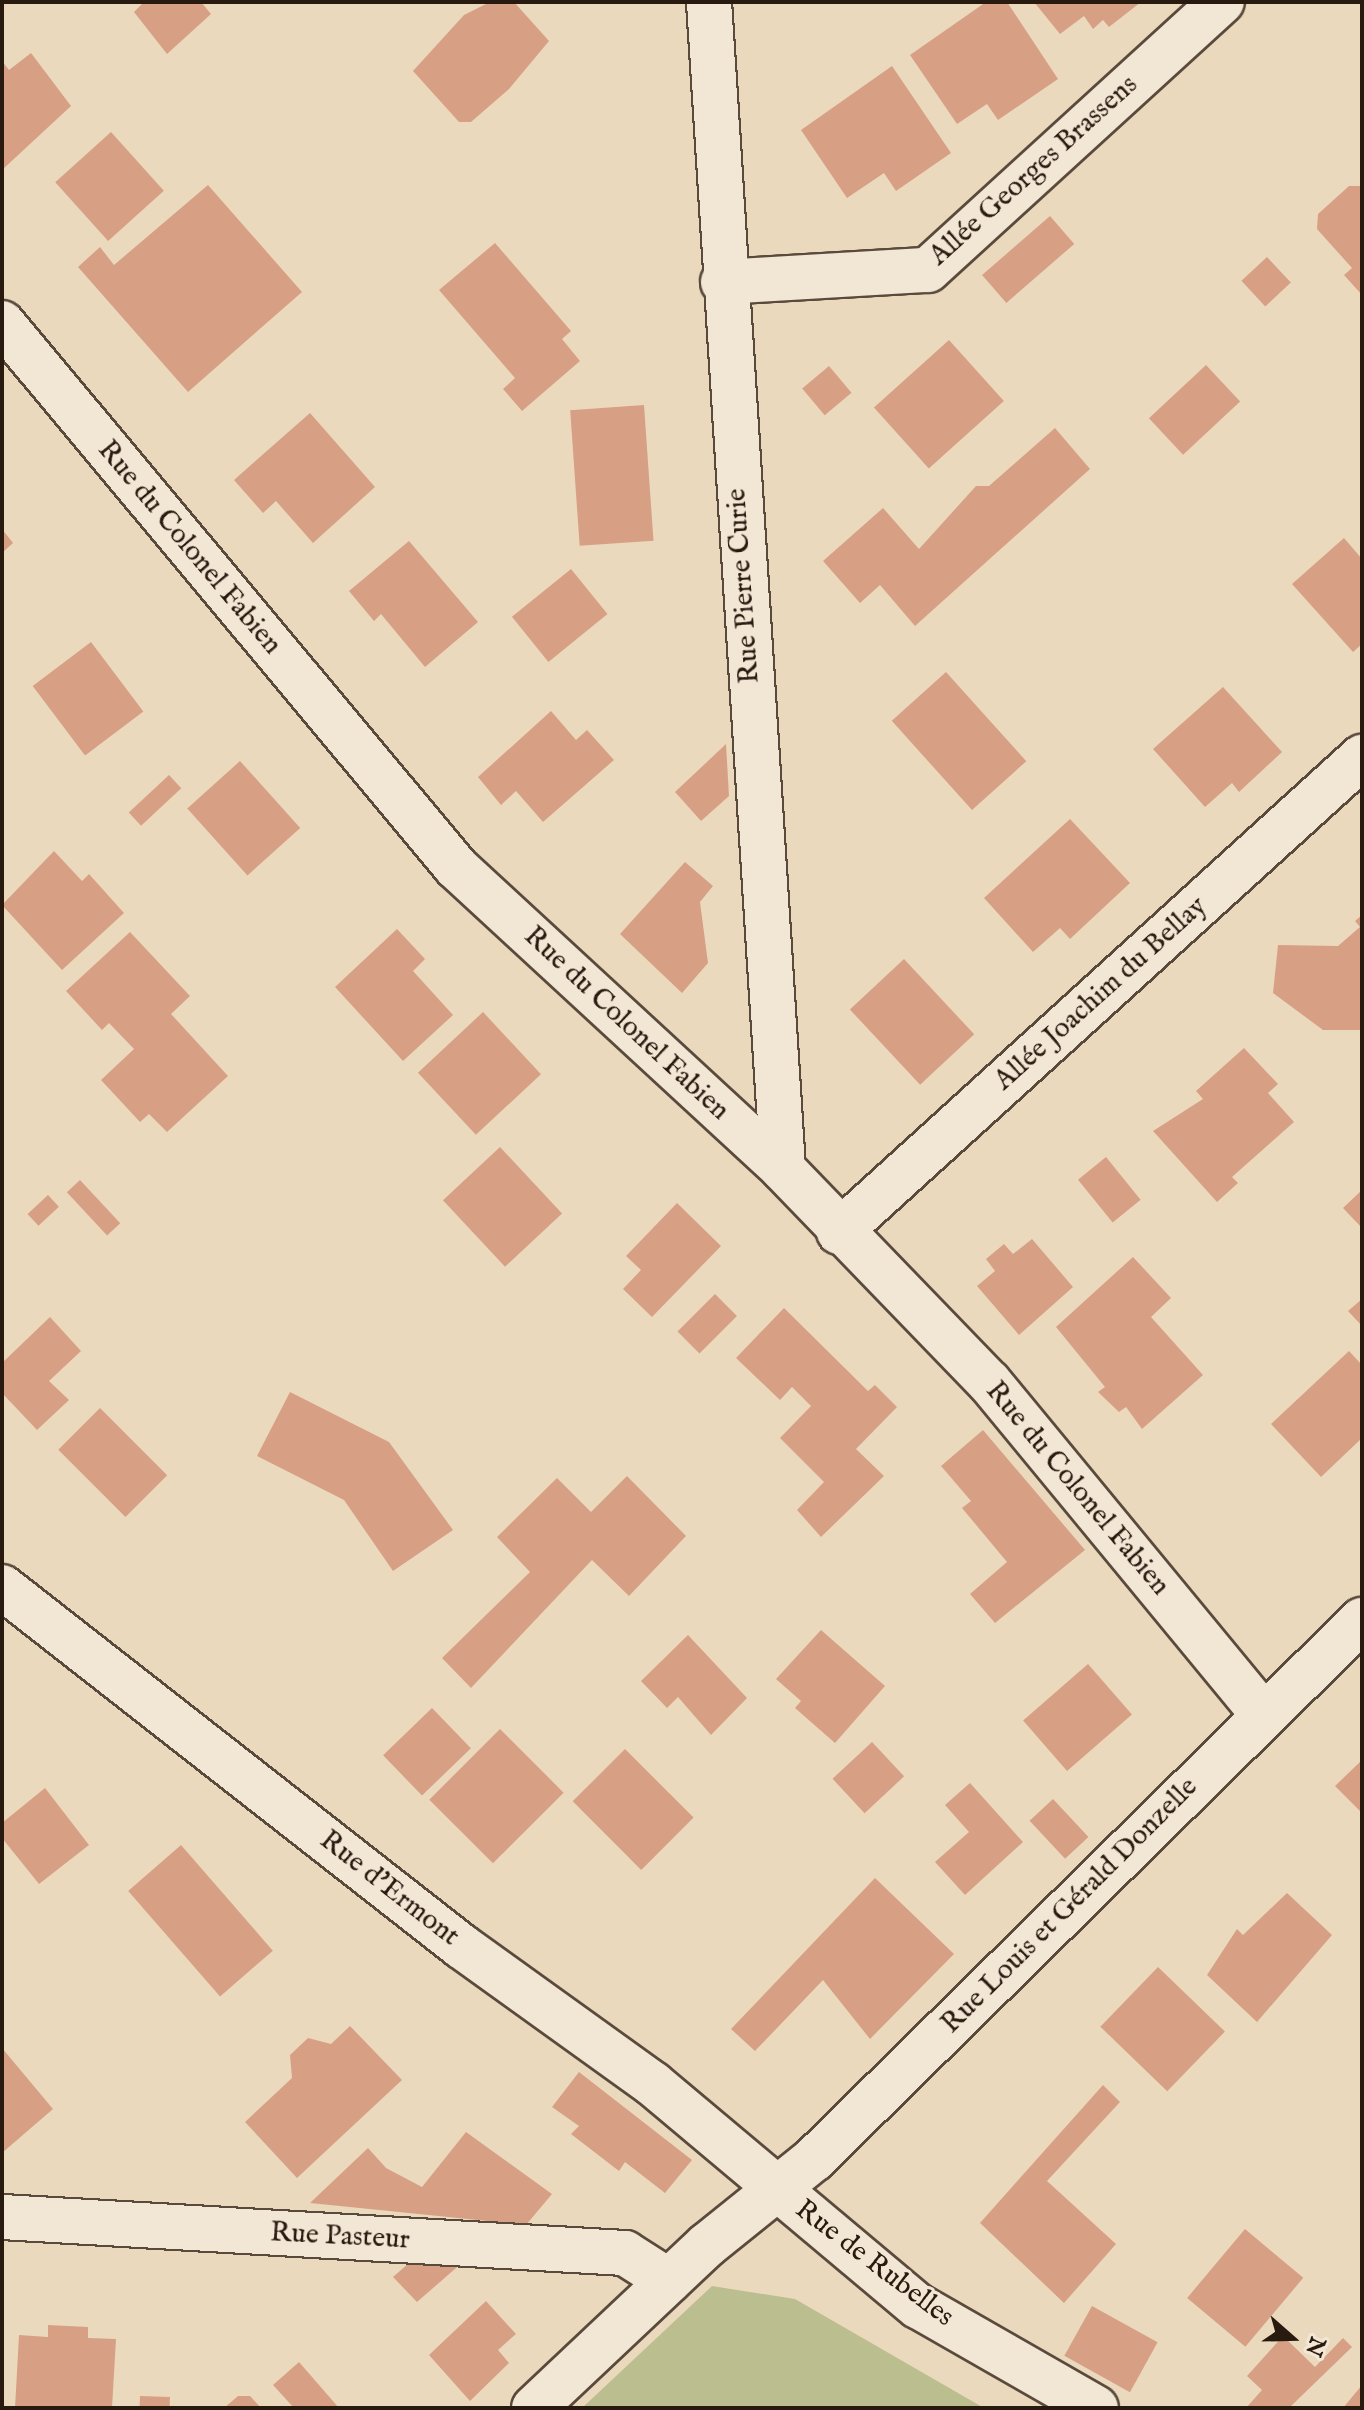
<!DOCTYPE html>
<meta charset="utf-8">
<style>
body{margin:0}
#map{position:relative;width:1364px;height:2410px;overflow:hidden;background:#ebd9be;font-family:"IM FELL English",serif}
div>[style]{position:absolute}
.green>*{inset:0;background:#bbbe8f}
.building>*{inset:0;background:#d7a084;transform-origin:0 0}
.roads{filter:drop-shadow(2px 0 #5a4a3c) drop-shadow(-2px 0 #5a4a3c) drop-shadow(0 2px #5a4a3c) drop-shadow(0 -2px #5a4a3c)}
.minor>*{height:44px;margin:-22px;padding:0 22px;transform-origin:22px;border-radius:22px;background:#f2e6d5}
span{translate:-50% -50%;white-space:nowrap;text-align:center;line-height:1.15;-webkit-text-stroke:6px #f2e6d5;paint-order:stroke}
.street-label{font-size:28px;color:#291a10}
.frame{position:absolute;inset:0;border:4px solid #291a10;pointer-events:none}
.north{position:absolute;left:1252px;top:2298px;width:80px;height:80px;-webkit-text-stroke:6px #f2e6d5;paint-order:stroke;rotate:110deg;font-size:22px;font-weight:700;line-height:32px;text-align:center;color:#291a10}
.north::after{content:'';display:block;margin:auto;width:28px;height:36px;background:#291a10;clip-path:polygon(50% 0,100% 100%,50% 72%,0 100%)}
</style>
<div id="map">
<div class="green">
<i style="clip-path:polygon(712px 2286px,795px 2299px,984px 2408px,582px 2408px)"></i>
</div>
<div class="building">
<i style="clip-path:polygon(201px 2px,211px 14px,167px 54px,134px 12px,144px 2px)"></i>
<i style="clip-path:polygon(490px 2px,514px 2px,549px 41px,509px 89px,471px 122px,459px 122px,413px 71px,464px 15px)"></i>
<i style="clip-path:polygon(986px 2px,1007px 2px,1058px 79px,998px 120px,987px 104px,957px 124px,910px 55px)"></i>
<i style="clip-path:polygon(1034px 2px,1141px 2px,1109px 27px,1103px 20px,1093px 29px,1084px 16px,1060px 34px)"></i>
<i style="clip-path:polygon(31px 53px,71px 106px,2px 170px,2px 61px,9px 70px)"></i>
<i style="clip-path:polygon(892px 66px,951px 153px,896px 191px,884px 173px,847px 198px,801px 130px)"></i>
<i style="left:111px;top:132px;width:79px;height:75px;rotate:48deg"></i>
<i style="clip-path:polygon(208px 185px,302px 292px,188px 392px,78px 267px,100px 247px,114px 265px)"></i>
<i style="clip-path:polygon(1349px 186px,1362px 186px,1362px 295px,1344px 275px,1352px 268px,1317px 229px,1318px 214px)"></i>
<i style="left:1050px;top:216px;width:37px;height:90px;rotate:49deg"></i>
<i style="clip-path:polygon(495px 243px,571px 331px,562px 339px,580px 361px,522px 411px,503px 389px,515px 378px,439px 290px)"></i>
<i style="left:1267px;top:257px;width:35px;height:35px;rotate:47deg"></i>
<i style="left:949px;top:340px;width:82px;height:101px;rotate:48deg"></i>
<i style="left:1206px;top:365px;width:50px;height:78px;rotate:47deg"></i>
<i style="left:829px;top:366px;width:35px;height:35px;rotate:50deg"></i>
<i style="left:644px;top:405px;width:136px;height:74px;rotate:86deg"></i>
<i style="clip-path:polygon(310px 413px,375px 487px,313px 543px,276px 501px,263px 513px,234px 480px)"></i>
<i style="clip-path:polygon(1055px 428px,1090px 469px,915px 626px,880px 585px,860px 603px,823px 561px,883px 508px,919px 549px,976px 486px,989px 486px)"></i>
<i style="clip-path:polygon(2px 529px,13px 543px,2px 553px)"></i>
<i style="clip-path:polygon(1344px 538px,1362px 559px,1362px 644px,1353px 652px,1292px 584px)"></i>
<i style="clip-path:polygon(409px 541px,478px 622px,425px 667px,381px 614px,374px 621px,349px 591px)"></i>
<i style="left:571px;top:569px;width:58px;height:76px;rotate:51deg"></i>
<i style="left:91px;top:642px;width:87px;height:73px;rotate:53deg"></i>
<i style="left:946px;top:672px;width:120px;height:73px;rotate:48deg"></i>
<i style="clip-path:polygon(1223px 687px,1282px 752px,1239px 792px,1232px 783px,1205px 807px,1153px 749px)"></i>
<i style="clip-path:polygon(551px 711px,576px 740px,587px 730px,614px 760px,543px 822px,516px 791px,501px 805px,478px 777px)"></i>
<i style="clip-path:polygon(726px 744px,729px 796px,701px 821px,675px 792px)"></i>
<i style="left:240px;top:761px;width:90px;height:71px;rotate:48deg"></i>
<i style="left:169px;top:775px;width:18px;height:55px;rotate:47deg"></i>
<i style="clip-path:polygon(1070px 819px,1130px 883px,1070px 939px,1060px 928px,1033px 952px,984px 898px)"></i>
<i style="clip-path:polygon(54px 851px,82px 881px,89px 874px,124px 913px,62px 970px,2px 905px)"></i>
<i style="clip-path:polygon(685px 862px,713px 886px,700px 902px,708px 963px,682px 993px,620px 934px)"></i>
<i style="clip-path:polygon(1362px 915px,1362px 1030px,1323px 1030px,1273px 993px,1278px 945px,1338px 946px,1360px 927px,1355px 921px)"></i>
<i style="clip-path:polygon(397px 929px,425px 959px,413px 971px,453px 1015px,403px 1061px,335px 987px)"></i>
<i style="clip-path:polygon(130px 932px,190px 996px,171px 1014px,228px 1076px,167px 1132px,149px 1114px,140px 1122px,101px 1080px,134px 1049px,109px 1023px,102px 1030px,66px 991px)"></i>
<i style="left:904px;top:959px;width:103px;height:74px;rotate:47deg"></i>
<i style="left:483px;top:1012px;width:85px;height:89px;rotate:47deg"></i>
<i style="clip-path:polygon(1244px 1048px,1278px 1084px,1268px 1093px,1294px 1122px,1232px 1177px,1238px 1183px,1217px 1202px,1153px 1131px,1203px 1099px,1196px 1091px)"></i>
<i style="left:500px;top:1147px;width:91px;height:78px;rotate:47deg"></i>
<i style="left:1106px;top:1157px;width:55px;height:36px;rotate:51deg"></i>
<i style="left:80px;top:1180px;width:59px;height:18px;rotate:47deg"></i>
<i style="clip-path:polygon(1362px 1190px,1362px 1228px,1343px 1208px)"></i>
<i style="left:48px;top:1195px;width:16px;height:28px;rotate:47deg"></i>
<i style="clip-path:polygon(677px 1203px,721px 1246px,652px 1317px,623px 1289px,641px 1270px,626px 1256px)"></i>
<i style="clip-path:polygon(1032px 1239px,1073px 1287px,1019px 1335px,977px 1286px,995px 1271px,986px 1259px,1004px 1244px,1013px 1254px)"></i>
<i style="clip-path:polygon(1133px 1257px,1171px 1298px,1151px 1317px,1203px 1375px,1142px 1429px,1126px 1407px,1119px 1412px,1098px 1392px,1105px 1387px,1056px 1327px)"></i>
<i style="left:715px;top:1294px;width:31px;height:53px;rotate:45deg"></i>
<i style="clip-path:polygon(1362px 1299px,1362px 1326px,1348px 1311px)"></i>
<i style="clip-path:polygon(784px 1308px,868px 1391px,875px 1385px,897px 1407px,856px 1449px,884px 1476px,821px 1537px,797px 1510px,824px 1482px,780px 1438px,811px 1406px,792px 1387px,780px 1400px,736px 1358px)"></i>
<i style="clip-path:polygon(50px 1317px,81px 1351px,49px 1381px,69px 1400px,37px 1430px,2px 1393px,2px 1363px)"></i>
<i style="clip-path:polygon(1349px 1351px,1362px 1365px,1362px 1438px,1321px 1477px,1271px 1424px)"></i>
<i style="clip-path:polygon(290px 1392px,389px 1442px,453px 1530px,393px 1571px,344px 1500px,257px 1456px)"></i>
<i style="left:100px;top:1408px;width:95px;height:59px;rotate:45deg"></i>
<i style="clip-path:polygon(983px 1430px,1085px 1550px,995px 1623px,970px 1594px,1007px 1562px,962px 1508px,971px 1501px,941px 1466px)"></i>
<i style="clip-path:polygon(627px 1476px,686px 1536px,629px 1596px,592px 1560px,471px 1688px,442px 1658px,530px 1572px,497px 1537px,557px 1478px,591px 1512px)"></i>
<i style="clip-path:polygon(821px 1630px,885px 1686px,835px 1743px,795px 1708px,801px 1701px,776px 1679px)"></i>
<i style="clip-path:polygon(688px 1635px,747px 1698px,711px 1735px,678px 1697px,667px 1708px,641px 1681px)"></i>
<i style="left:1088px;top:1664px;width:67px;height:86px;rotate:49deg"></i>
<i style="left:432px;top:1708px;width:56px;height:68px;rotate:46deg"></i>
<i style="left:500px;top:1729px;width:90px;height:100px;rotate:45deg"></i>
<i style="left:872px;top:1742px;width:47px;height:54px;rotate:47deg"></i>
<i style="left:625px;top:1749px;width:97px;height:74px;rotate:45deg"></i>
<i style="clip-path:polygon(1362px 1760px,1362px 1813px,1335px 1786px)"></i>
<i style="clip-path:polygon(970px 1783px,1023px 1842px,965px 1895px,935px 1862px,969px 1832px,945px 1805px)"></i>
<i style="clip-path:polygon(45px 1788px,89px 1845px,39px 1884px,2px 1838px,2px 1823px)"></i>
<i style="left:1053px;top:1799px;width:52px;height:32px;rotate:47deg"></i>
<i style="left:181px;top:1845px;width:140px;height:70px;rotate:49deg"></i>
<i style="clip-path:polygon(875px 1878px,954px 1954px,870px 2039px,823px 1980px,755px 2051px,731px 2029px)"></i>
<i style="clip-path:polygon(1287px 1893px,1332px 1935px,1257px 2022px,1207px 1975px,1237px 1929px,1243px 1935px)"></i>
<i style="left:1158px;top:1967px;width:93px;height:83px;rotate:44deg"></i>
<i style="clip-path:polygon(350px 2026px,402px 2080px,297px 2178px,245px 2122px,292px 2078px,290px 2055px,308px 2038px,331px 2044px)"></i>
<i style="clip-path:polygon(2px 2048px,53px 2109px,2px 2153px)"></i>
<i style="clip-path:polygon(579px 2072px,692px 2160px,665px 2193px,625px 2162px,619px 2171px,571px 2134px,579px 2126px,552px 2107px)"></i>
<i style="clip-path:polygon(1103px 2085px,1120px 2102px,1047px 2181px,1116px 2244px,1064px 2303px,980px 2223px)"></i>
<i style="clip-path:polygon(466px 2132px,552px 2194px,526px 2225px,310px 2203px,368px 2148px,386px 2168px,422px 2187px)"></i>
<i style="left:1245px;top:2229px;width:76px;height:90px;rotate:40deg"></i>
<i style="clip-path:polygon(424px 2250px,471px 2255px,417px 2302px,393px 2277px)"></i>
<i style="clip-path:polygon(486px 2301px,516px 2334px,498px 2350px,509px 2363px,470px 2401px,429px 2355px)"></i>
<i style="left:1092px;top:2306px;width:75px;height:57px;rotate:29deg"></i>
<i style="clip-path:polygon(48px 2325px,88px 2327px,88px 2338px,116px 2339px,112px 2408px,15px 2408px,19px 2335px,48px 2337px)"></i>
<i style="clip-path:polygon(1283px 2336px,1315px 2367px,1343px 2338px,1352px 2347px,1289px 2408px,1246px 2408px,1262px 2390px,1247px 2376px)"></i>
<i style="clip-path:polygon(299px 2362px,339px 2408px,294px 2408px,273px 2385px)"></i>
<i style="clip-path:polygon(1362px 2385px,1362px 2408px,1343px 2408px)"></i>
<i style="left:140px;top:2396px;width:30px;height:12px;rotate:2deg"></i>
<i style="clip-path:polygon(238px 2396px,250px 2396px,261px 2408px,224px 2408px)"></i>
</div>
<div class="roads">
<div class="minor">
<i style="left:709px;top:2px;width:1169px;rotate:86.37deg"></i>
<i style="left:723px;top:282px;width:205px;rotate:-3.4deg"></i>
<i style="left:928px;top:270px;width:398px;rotate:-42.4deg"></i>
<i style="left:2px;top:323px;width:709px;rotate:50.15deg"></i>
<i style="left:456px;top:867px;width:445px;rotate:42.7deg"></i>
<i style="left:783px;top:1169px;width:296px;rotate:46deg"></i>
<i style="left:989px;top:1382px;width:430px;rotate:50.5deg"></i>
<i style="left:839px;top:1232px;width:707px;rotate:-42.25deg"></i>
<i style="left:2px;top:1587px;width:583px;rotate:38.03deg"></i>
<i style="left:461px;top:1946px;width:236px;rotate:35.7deg"></i>
<i style="left:653px;top:2084px;width:346px;rotate:40deg"></i>
<i style="left:918px;top:2306px;width:205px;rotate:29.8deg"></i>
<i style="left:2px;top:2217px;width:624px;rotate:3.31deg"></i>
<i style="left:625px;top:2253px;width:52px;rotate:32.5deg"></i>
<i style="left:534px;top:2408px;width:238px;rotate:-43.3deg"></i>
<i style="left:707px;top:2245px;width:137px;rotate:-38.8deg"></i>
<i style="left:814px;top:2159px;width:769px;rotate:-44.53deg"></i>
</div>
</div>
<div class="street-label">
<span style="left:1034px;top:171px;rotate:-42deg">Allée Georges Brassens</span>
<span style="left:189px;top:548px;rotate:50deg">Rue du Colonel Fabien</span>
<span style="left:744px;top:586px;rotate:-94deg">Rue Pierre Curie</span>
<span style="left:1101px;top:994px;rotate:-42deg">Allée Joachim du Bellay</span>
<span style="left:626px;top:1024px;rotate:43deg">Rue du Colonel Fabien</span>
<span style="left:1077px;top:1489px;rotate:50deg">Rue du Colonel Fabien</span>
<span style="left:389px;top:1889px;rotate:38deg">Rue d'Ermont</span>
<span style="left:1070px;top:1906px;rotate:-45deg">Rue Louis et Gérald Donzelle</span>
<span style="left:340px;top:2237px;rotate:3deg">Rue Pasteur</span>
<span style="left:874px;top:2264px;rotate:37deg">Rue de Rubelles</span>
</div>
<div class="frame"></div>
<div class="north">N</div>
</div>
